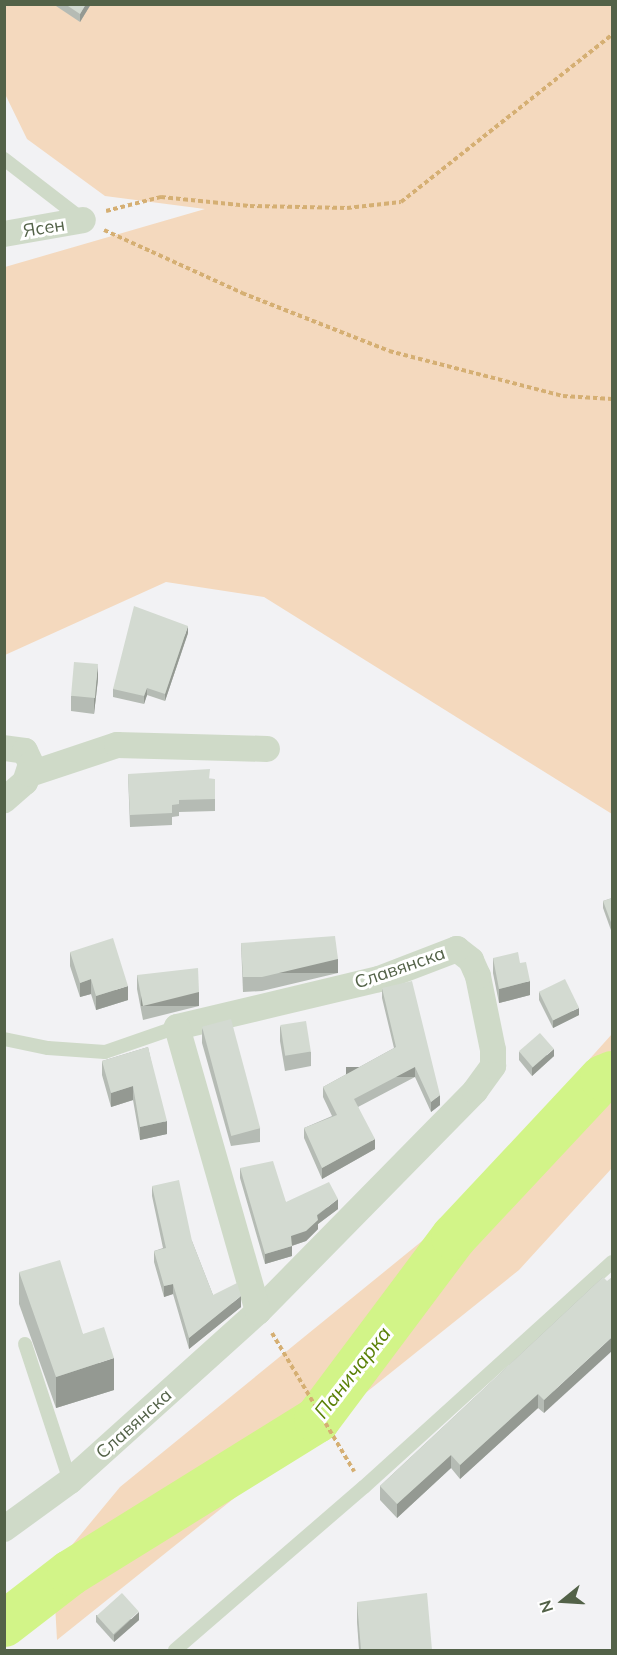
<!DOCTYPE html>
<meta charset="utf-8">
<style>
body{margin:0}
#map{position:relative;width:617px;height:1655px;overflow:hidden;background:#f2f2f4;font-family:Mulish,sans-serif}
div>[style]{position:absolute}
.green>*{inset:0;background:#f4d9be}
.river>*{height:46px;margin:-23px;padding:0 23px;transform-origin:23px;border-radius:23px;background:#d2f488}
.path>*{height:4px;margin-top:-2px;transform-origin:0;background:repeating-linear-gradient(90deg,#d5af73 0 4.5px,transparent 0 7.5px)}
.service>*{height:14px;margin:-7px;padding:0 7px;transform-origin:7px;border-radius:7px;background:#cfdac8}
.minor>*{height:26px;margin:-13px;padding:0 13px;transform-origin:13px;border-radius:13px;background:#cfdac8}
.wall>*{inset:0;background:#b5bbb4}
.shaded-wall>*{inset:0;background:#949992;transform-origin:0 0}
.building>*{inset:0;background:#d3dad1;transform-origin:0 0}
span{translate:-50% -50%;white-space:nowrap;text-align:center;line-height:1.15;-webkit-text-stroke:6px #fff;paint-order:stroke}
.street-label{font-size:18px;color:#536248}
.water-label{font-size:20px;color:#5a8006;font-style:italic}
.frame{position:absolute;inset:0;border:6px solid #536248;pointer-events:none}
.north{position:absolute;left:533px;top:1571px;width:60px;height:60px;-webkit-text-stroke:4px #fff;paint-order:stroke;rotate:252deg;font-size:16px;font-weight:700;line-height:24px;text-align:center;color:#536248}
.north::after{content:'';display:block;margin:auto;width:21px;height:27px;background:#536248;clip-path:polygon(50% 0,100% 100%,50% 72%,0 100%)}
</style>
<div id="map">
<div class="green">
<i style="clip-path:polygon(5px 5px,612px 5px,612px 814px,264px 597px,166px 582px,5px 655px,5px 267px,205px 209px,105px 196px,27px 139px,5px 94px)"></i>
<i style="clip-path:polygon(612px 1034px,612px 1168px,519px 1270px,57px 1640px,53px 1568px,120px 1487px,438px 1228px)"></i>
</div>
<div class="river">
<i style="left:4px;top:1624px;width:83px;rotate:-37.7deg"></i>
<i style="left:70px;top:1573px;width:291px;rotate:-31.8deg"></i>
<i style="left:317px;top:1420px;width:229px;rotate:-53.2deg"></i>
<i style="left:454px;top:1237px;width:218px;rotate:-46.9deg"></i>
<i style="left:603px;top:1078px;width:10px;rotate:-24deg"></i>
</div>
<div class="path">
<i style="left:106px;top:211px;width:57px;rotate:-14.3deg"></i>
<i style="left:161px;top:197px;width:89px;rotate:5.8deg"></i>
<i style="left:250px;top:206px;width:97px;rotate:1.2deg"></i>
<i style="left:347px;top:208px;width:54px;rotate:-6.3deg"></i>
<i style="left:401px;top:202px;width:269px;rotate:-38.4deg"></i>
<i style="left:104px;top:230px;width:152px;rotate:24.5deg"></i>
<i style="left:242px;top:293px;width:158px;rotate:21.5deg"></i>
<i style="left:389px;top:351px;width:180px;rotate:14.5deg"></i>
<i style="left:563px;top:396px;width:49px;rotate:3.5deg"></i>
<i style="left:272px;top:1333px;width:161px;rotate:59.3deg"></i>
</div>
<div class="service">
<i style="left:4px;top:159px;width:100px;rotate:37.7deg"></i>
<i style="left:4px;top:1039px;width:45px;rotate:11.6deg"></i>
<i style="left:48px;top:1048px;width:57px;rotate:4deg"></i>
<i style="left:105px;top:1052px;width:76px;rotate:-19.1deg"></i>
<i style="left:25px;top:1344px;width:144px;rotate:71.8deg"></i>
<i style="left:175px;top:1650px;width:250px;rotate:-40.8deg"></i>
<i style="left:364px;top:1487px;width:335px;rotate:-42.2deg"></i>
</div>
<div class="minor">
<i style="left:4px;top:234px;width:80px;rotate:-10deg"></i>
<i style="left:4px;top:748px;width:21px;rotate:8deg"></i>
<i style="left:25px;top:751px;width:14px;rotate:65deg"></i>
<i style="left:31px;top:764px;width:19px;rotate:108deg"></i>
<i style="left:25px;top:782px;width:28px;rotate:139deg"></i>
<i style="left:30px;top:774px;width:92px;rotate:-18.4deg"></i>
<i style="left:117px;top:745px;width:150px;rotate:1.5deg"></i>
<i style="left:4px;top:1529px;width:82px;rotate:-36deg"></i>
<i style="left:70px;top:1481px;width:253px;rotate:-42deg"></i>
<i style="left:258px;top:1312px;width:310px;rotate:-45.5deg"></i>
<i style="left:475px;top:1091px;width:31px;rotate:-54deg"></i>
<i style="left:493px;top:1066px;width:16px;rotate:-90deg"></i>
<i style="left:493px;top:1050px;width:76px;rotate:-101.5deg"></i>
<i style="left:478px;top:976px;width:17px;rotate:-114deg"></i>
<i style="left:471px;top:960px;width:18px;rotate:-142deg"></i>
<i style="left:457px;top:949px;width:84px;rotate:159deg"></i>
<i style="left:379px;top:979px;width:208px;rotate:166.6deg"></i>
<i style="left:177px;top:1027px;width:296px;rotate:74.1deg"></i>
</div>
<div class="wall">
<i style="clip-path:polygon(53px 4px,91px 4px,80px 22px)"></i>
<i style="clip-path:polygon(188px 633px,165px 701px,147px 695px,144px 704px,113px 697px,113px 689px)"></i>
<i style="clip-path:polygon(98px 679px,94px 714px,71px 711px,71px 696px)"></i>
<i style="clip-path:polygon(128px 774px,215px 779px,215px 811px,179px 812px,179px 816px,172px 817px,172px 825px,130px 827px)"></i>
<i style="clip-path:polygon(612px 898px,612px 933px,603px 908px,603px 901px)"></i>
<i style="clip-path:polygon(241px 943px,338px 973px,262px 991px,243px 992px)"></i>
<i style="clip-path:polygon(70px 952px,128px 1000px,96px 1010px,91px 994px,80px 997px,70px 966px)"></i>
<i style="clip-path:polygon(493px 958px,520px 963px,530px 995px,499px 1003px,493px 973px)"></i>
<i style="clip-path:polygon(137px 975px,199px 1006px,143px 1020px,137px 989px)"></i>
<i style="clip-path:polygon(382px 988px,440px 1105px,431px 1112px,415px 1077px,358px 1107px,375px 1149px,322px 1179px,304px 1138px,304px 1128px,332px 1116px,323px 1097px,323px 1087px,394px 1048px,382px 998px)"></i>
<i style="clip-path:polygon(539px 992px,579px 1015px,553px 1028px,539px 1000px)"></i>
<i style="clip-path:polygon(280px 1026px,311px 1052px,311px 1066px,285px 1071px,280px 1041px)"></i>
<i style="clip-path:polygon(202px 1028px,260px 1128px,260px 1142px,231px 1146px,202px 1043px)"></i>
<i style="clip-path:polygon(148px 1047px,167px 1134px,140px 1140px,133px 1100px,111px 1107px,102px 1075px,102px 1061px)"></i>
<i style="clip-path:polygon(519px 1052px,554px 1056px,532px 1076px,519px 1060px)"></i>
<i style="clip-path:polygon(240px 1168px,286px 1202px,338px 1209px,318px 1224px,318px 1229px,306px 1241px,292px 1246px,292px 1256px,265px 1264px,240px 1178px)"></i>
<i style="clip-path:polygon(152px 1186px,192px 1241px,213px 1295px,241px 1307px,189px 1349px,173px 1294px,164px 1297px,154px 1262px,154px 1251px,163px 1248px,152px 1196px)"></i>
<i style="clip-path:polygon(19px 1272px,83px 1334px,114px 1390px,56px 1408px,19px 1304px)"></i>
<i style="clip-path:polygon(603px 1277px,544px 1413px,538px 1408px,460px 1479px,451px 1468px,397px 1518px,380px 1500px,380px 1486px)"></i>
<i style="clip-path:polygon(357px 1602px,432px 1650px,359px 1650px,357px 1622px)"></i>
<i style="clip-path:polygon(96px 1615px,139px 1620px,114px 1642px,96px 1622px)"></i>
</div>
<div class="shaded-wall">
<i style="clip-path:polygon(86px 4px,91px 4px,80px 22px,80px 14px)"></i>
<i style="clip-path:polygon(188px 626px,188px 633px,165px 701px,165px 694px)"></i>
<i style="clip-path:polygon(98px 664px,98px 679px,94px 714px,94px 700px)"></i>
<i style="clip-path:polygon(147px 688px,147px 695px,144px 704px,144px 696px)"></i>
<i style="left:338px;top:959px;width:14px;height:78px;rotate:90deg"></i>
<i style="clip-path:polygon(91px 979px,91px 994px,80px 997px,80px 983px)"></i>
<i style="clip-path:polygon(530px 981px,530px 995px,499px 1003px,499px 989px)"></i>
<i style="clip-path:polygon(128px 986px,128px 1000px,96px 1010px,96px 996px)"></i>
<i style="left:199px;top:992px;width:14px;height:58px;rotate:90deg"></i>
<i style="clip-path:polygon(579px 1008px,579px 1015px,553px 1028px,553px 1020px)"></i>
<i style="clip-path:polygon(554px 1049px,554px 1056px,532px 1076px,532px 1068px)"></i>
<i style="left:415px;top:1067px;width:10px;height:69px;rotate:90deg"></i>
<i style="clip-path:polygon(133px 1086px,133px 1100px,111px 1107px,111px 1093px)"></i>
<i style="clip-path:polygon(440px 1095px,440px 1105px,431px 1112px,431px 1102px)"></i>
<i style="clip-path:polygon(167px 1121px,167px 1134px,140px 1140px,140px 1127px)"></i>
<i style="clip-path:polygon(375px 1139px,375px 1149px,322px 1179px,322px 1168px)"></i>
<i style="clip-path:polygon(338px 1199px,338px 1209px,318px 1224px,318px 1229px,306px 1241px,291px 1246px,291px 1236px)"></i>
<i style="clip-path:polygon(292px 1246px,292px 1256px,265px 1264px,265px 1254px)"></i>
<i style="clip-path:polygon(173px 1284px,173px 1294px,164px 1297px,164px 1286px)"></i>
<i style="clip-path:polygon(241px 1296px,241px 1307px,189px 1349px,189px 1338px)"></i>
<i style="clip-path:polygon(612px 1337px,612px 1351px,544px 1413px,544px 1400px)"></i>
<i style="clip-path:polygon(114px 1358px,114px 1390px,56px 1408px,56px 1377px)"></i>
<i style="clip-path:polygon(538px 1394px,538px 1408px,460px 1479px,460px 1465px)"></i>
<i style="clip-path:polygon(451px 1455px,451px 1468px,397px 1518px,397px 1504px)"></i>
<i style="clip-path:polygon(139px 1612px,139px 1620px,114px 1642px,114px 1635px)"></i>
</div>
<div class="building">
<i style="clip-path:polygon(65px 4px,86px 4px,80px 14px)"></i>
<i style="clip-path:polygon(134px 606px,188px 626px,165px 694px,147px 688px,144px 696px,113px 689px)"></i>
<i style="left:74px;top:662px;width:24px;height:34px;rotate:5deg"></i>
<i style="clip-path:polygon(210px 769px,209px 779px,215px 779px,215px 799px,179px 800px,179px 804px,172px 805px,172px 813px,130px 815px,128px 774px)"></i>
<i style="clip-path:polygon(612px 898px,612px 925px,603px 901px)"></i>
<i style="clip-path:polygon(335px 936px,338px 959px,262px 977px,243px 977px,241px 943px)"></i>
<i style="clip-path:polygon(113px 938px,128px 986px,96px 996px,91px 979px,80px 983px,70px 952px)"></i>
<i style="clip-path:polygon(518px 952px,520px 963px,526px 962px,530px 981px,499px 989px,493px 958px)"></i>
<i style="clip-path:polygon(198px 968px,199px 992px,143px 1006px,137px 975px)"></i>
<i style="left:565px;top:979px;width:32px;height:29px;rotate:64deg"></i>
<i style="clip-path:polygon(412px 981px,440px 1095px,431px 1102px,415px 1067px,354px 1099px,375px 1139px,322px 1168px,304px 1128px,337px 1115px,323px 1087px,396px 1047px,382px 988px)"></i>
<i style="left:231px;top:1019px;width:113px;height:30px;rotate:75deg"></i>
<i style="left:306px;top:1021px;width:31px;height:26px;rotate:81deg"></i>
<i style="left:540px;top:1033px;width:21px;height:28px;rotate:49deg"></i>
<i style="clip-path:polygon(148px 1047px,167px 1121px,140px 1127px,133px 1086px,111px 1093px,102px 1061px)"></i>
<i style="clip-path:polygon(273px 1161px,286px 1202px,329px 1182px,338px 1199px,317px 1215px,318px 1220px,306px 1231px,291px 1236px,292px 1246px,265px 1254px,240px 1168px)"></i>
<i style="clip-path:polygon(179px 1180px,192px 1241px,213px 1295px,237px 1283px,241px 1296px,189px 1338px,173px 1284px,164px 1286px,154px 1251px,166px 1248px,152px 1186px)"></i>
<i style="clip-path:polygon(60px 1260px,83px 1334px,104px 1327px,114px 1358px,56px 1377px,19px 1272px)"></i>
<i style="clip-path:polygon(603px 1277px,607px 1281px,612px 1277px,612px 1337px,544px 1400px,538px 1394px,460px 1465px,451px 1455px,397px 1504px,380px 1486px)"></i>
<i style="left:122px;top:1593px;width:25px;height:34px;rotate:48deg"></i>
<i style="clip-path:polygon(427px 1593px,432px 1650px,361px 1650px,357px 1602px)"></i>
</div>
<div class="street-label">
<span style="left:44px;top:228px;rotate:-9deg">Ясен</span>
<span style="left:400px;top:968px;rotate:-19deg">Славянска</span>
<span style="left:134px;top:1424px;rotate:-42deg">Славянска</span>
</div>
<div class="water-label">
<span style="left:352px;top:1372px;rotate:-52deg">Паничарка</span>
</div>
<div class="frame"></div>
<div class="north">N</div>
</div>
